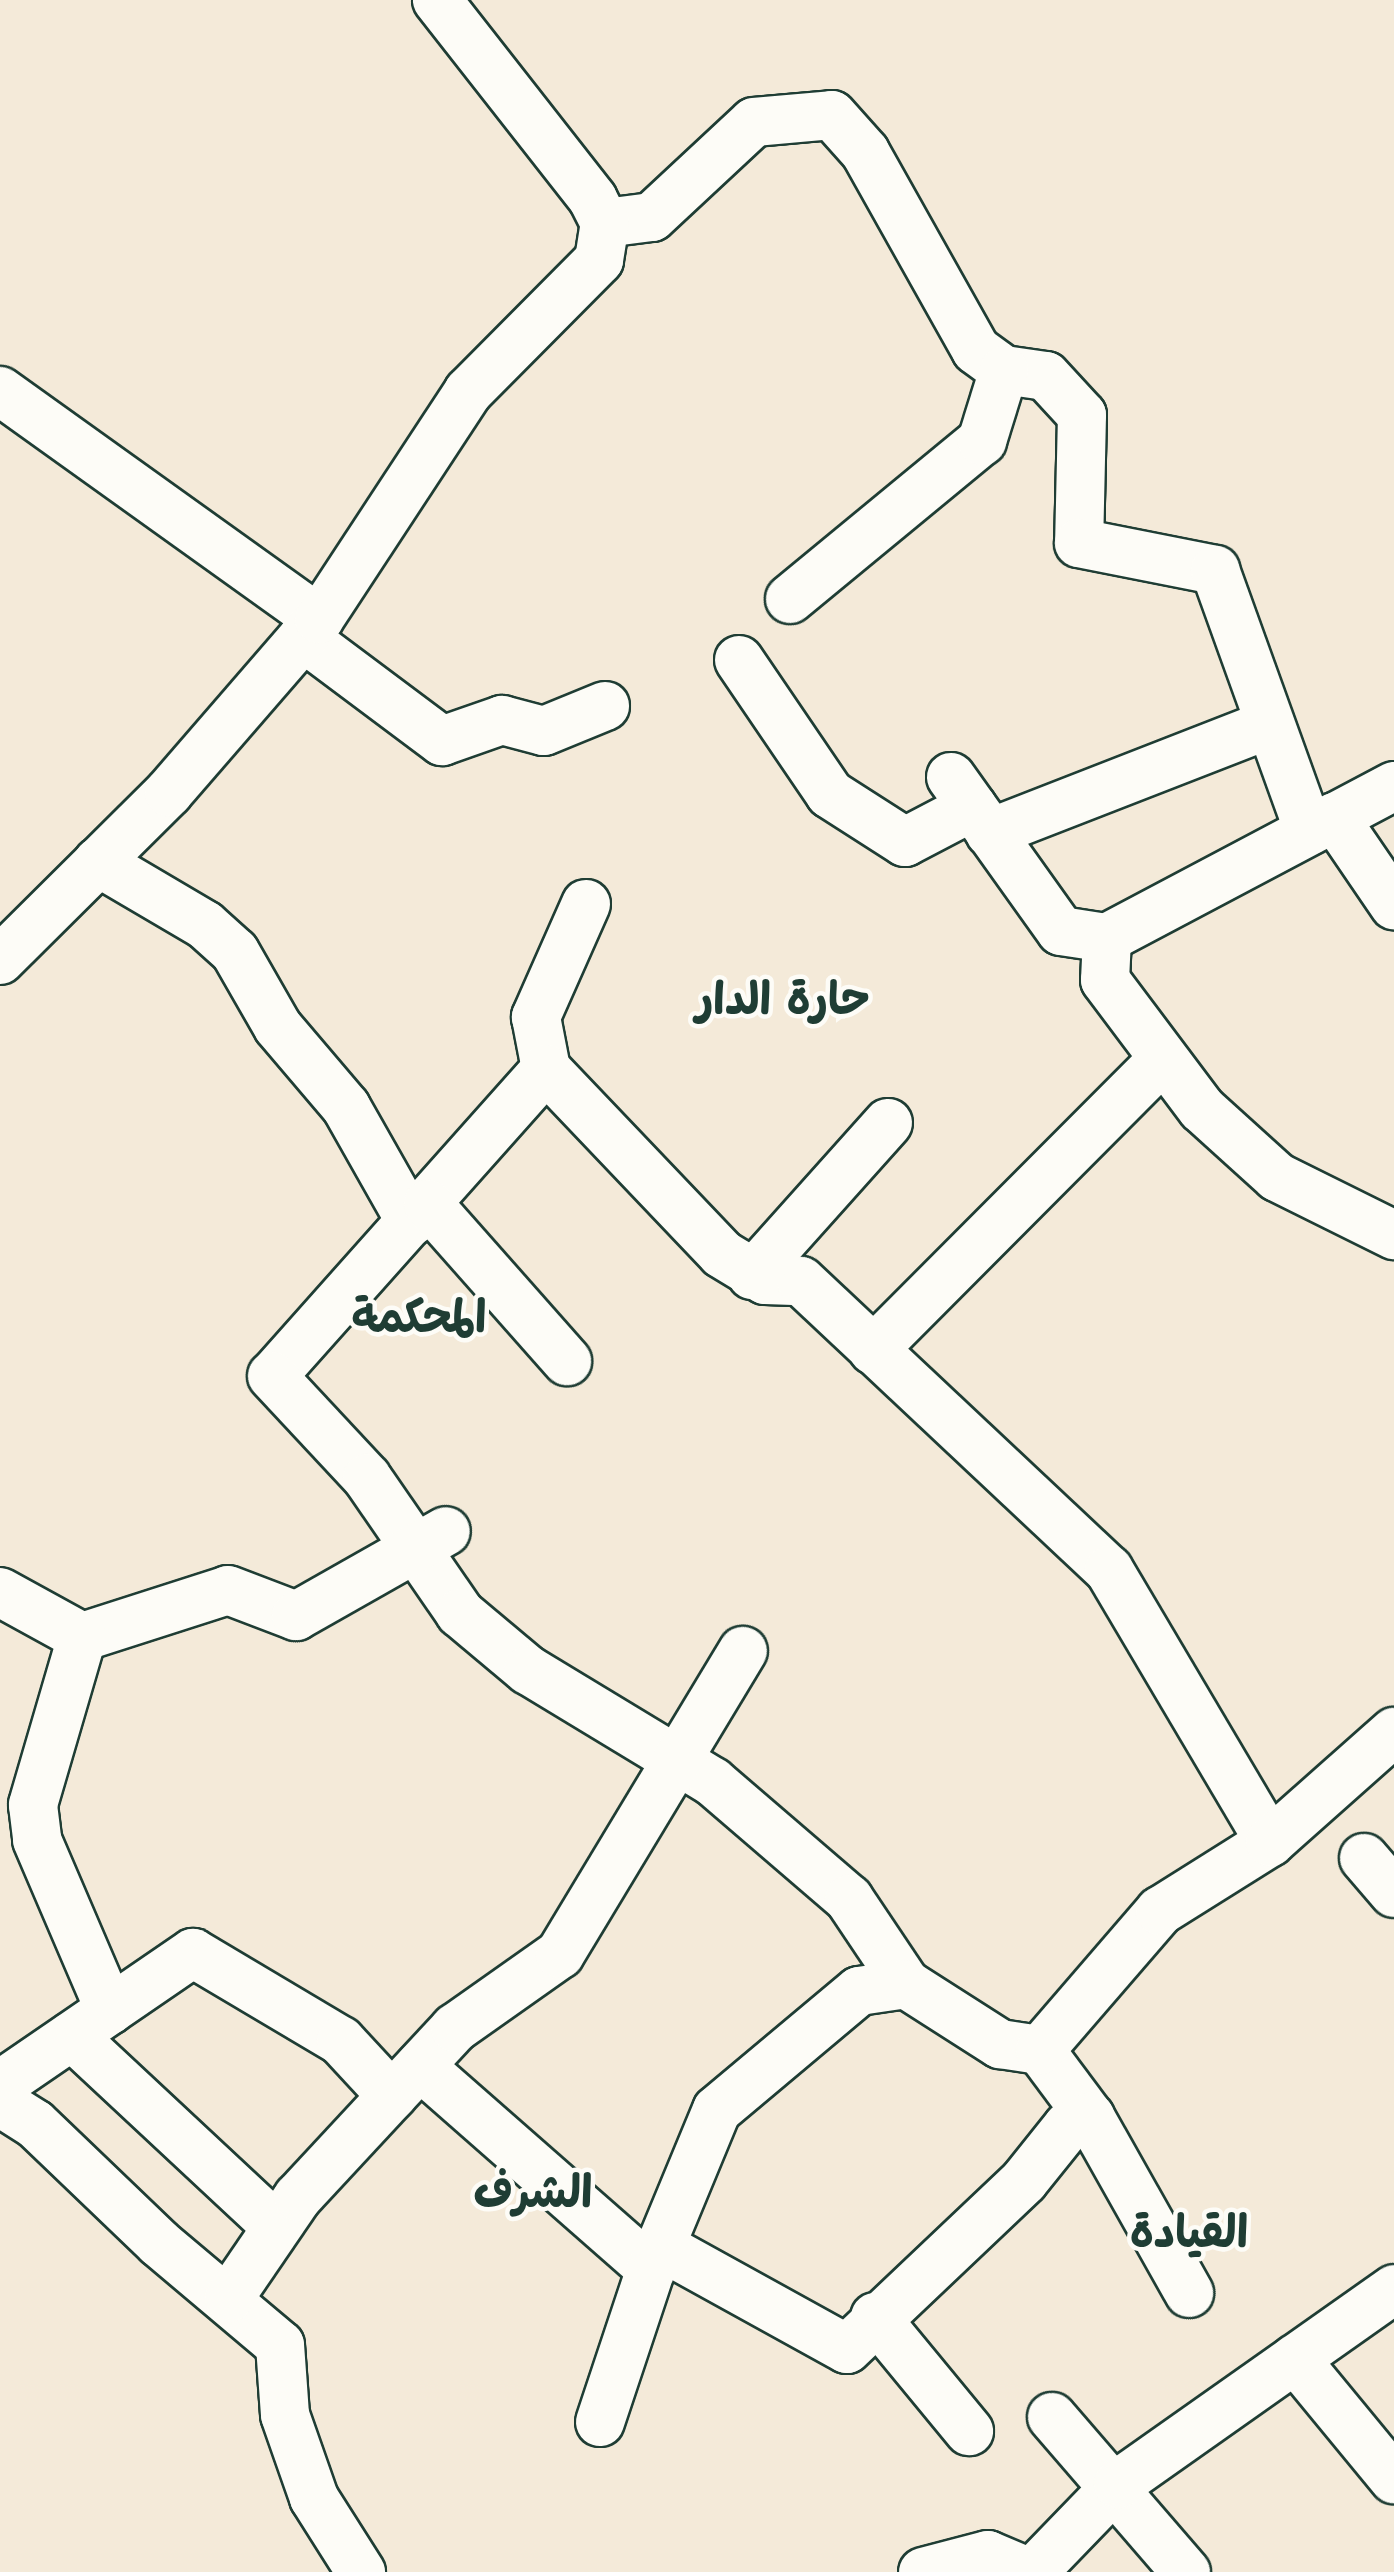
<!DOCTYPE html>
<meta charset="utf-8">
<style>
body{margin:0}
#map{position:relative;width:1394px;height:2572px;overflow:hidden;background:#f4ead9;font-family:"Shantell Sans","Playpen Sans Arabic",sans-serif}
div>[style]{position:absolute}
.roads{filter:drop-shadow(2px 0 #1f3d34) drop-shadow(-2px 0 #1f3d34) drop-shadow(0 2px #1f3d34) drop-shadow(0 -2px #1f3d34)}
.street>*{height:48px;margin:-24px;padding:0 24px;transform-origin:24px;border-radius:24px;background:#fdfcf7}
span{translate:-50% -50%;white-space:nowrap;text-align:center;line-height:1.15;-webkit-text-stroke:9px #fdfcf7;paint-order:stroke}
.district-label{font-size:45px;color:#1f3d34;font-weight:700}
</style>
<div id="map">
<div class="roads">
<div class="street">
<i style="left:605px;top:223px;width:47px;rotate:-7.3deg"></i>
<i style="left:652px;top:217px;width:139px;rotate:-43deg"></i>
<i style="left:754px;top:122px;width:78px;rotate:-5.1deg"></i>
<i style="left:832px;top:115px;width:50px;rotate:48.3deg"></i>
<i style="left:865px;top:152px;width:227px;rotate:60.7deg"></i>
<i style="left:976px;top:350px;width:34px;rotate:36deg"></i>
<i style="left:1004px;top:370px;width:42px;rotate:8.1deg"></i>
<i style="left:1046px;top:376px;width:53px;rotate:47.3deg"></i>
<i style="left:1082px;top:415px;width:128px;rotate:91.3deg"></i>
<i style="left:1079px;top:543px;width:139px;rotate:11.2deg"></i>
<i style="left:1215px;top:570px;width:277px;rotate:70.2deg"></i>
<i style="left:0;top:391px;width:392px;rotate:35.6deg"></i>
<i style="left:790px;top:599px;width:249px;rotate:-39.5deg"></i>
<i style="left:982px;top:441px;width:74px;rotate:-72.8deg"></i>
<i style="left:303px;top:637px;width:174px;rotate:36.8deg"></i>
<i style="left:442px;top:741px;width:64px;rotate:-19.3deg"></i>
<i style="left:502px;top:720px;width:43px;rotate:14.7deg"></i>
<i style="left:544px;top:731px;width:66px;rotate:-22.3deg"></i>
<i style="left:739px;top:660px;width:162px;rotate:55.8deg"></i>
<i style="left:830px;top:794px;width:89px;rotate:32.6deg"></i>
<i style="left:905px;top:842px;width:76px;rotate:-27.6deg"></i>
<i style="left:951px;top:777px;width:189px;rotate:54.5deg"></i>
<i style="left:1061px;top:931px;width:47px;rotate:8.7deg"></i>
<i style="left:1107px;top:938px;width:325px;rotate:-27.9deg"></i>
<i style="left:1334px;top:817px;width:107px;rotate:55.7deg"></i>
<i style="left:990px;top:833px;width:300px;rotate:-21.3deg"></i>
<i style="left:98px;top:862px;width:124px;rotate:30.5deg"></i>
<i style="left:205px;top:925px;width:40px;rotate:42deg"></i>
<i style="left:235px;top:952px;width:86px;rotate:60.2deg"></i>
<i style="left:278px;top:1027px;width:105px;rotate:49.6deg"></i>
<i style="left:346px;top:1107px;width:132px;rotate:60.5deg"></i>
<i style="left:586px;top:904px;width:124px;rotate:113.9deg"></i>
<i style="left:536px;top:1017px;width:53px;rotate:79.1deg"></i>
<i style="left:546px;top:1069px;width:255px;rotate:46.4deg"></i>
<i style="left:722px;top:1254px;width:50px;rotate:31.2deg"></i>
<i style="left:765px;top:1280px;width:36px;rotate:2deg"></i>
<i style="left:801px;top:1281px;width:422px;rotate:43.2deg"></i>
<i style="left:1109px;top:1570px;width:316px;rotate:59.4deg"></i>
<i style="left:1107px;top:938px;width:42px;rotate:92.7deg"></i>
<i style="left:1105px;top:980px;width:161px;rotate:53.1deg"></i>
<i style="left:1202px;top:1109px;width:101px;rotate:42.2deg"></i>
<i style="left:1277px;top:1177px;width:131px;rotate:26.4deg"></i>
<i style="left:0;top:960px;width:238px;rotate:-44.8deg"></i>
<i style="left:169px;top:792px;width:229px;rotate:-49.1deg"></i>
<i style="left:319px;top:619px;width:272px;rotate:-56.7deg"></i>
<i style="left:468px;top:392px;width:186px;rotate:-45.2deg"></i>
<i style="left:599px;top:260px;width:37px;rotate:-81deg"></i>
<i style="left:605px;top:223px;width:27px;rotate:-117deg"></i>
<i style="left:593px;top:199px;width:253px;rotate:-128.1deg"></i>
<i style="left:546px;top:1069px;width:411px;rotate:131.7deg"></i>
<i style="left:272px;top:1376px;width:139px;rotate:47deg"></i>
<i style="left:367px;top:1478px;width:164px;rotate:55.4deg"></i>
<i style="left:460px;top:1613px;width:89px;rotate:40deg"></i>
<i style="left:528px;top:1670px;width:216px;rotate:31.2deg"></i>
<i style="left:713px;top:1782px;width:179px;rotate:40.7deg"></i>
<i style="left:849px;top:1899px;width:102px;rotate:56.2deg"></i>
<i style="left:428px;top:1204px;width:210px;rotate:48.5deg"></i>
<i style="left:752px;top:1275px;width:204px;rotate:-48.2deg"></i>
<i style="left:873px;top:1350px;width:411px;rotate:-45.1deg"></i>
<i style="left:0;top:1592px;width:94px;rotate:28.8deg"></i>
<i style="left:82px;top:1637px;width:153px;rotate:-17.8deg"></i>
<i style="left:228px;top:1590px;width:73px;rotate:20.9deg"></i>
<i style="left:296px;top:1616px;width:172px;rotate:-29.5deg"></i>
<i style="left:82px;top:1637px;width:175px;rotate:106.3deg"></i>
<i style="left:33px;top:1805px;width:35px;rotate:83deg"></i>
<i style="left:37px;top:1840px;width:185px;rotate:66.8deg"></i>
<i style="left:1364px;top:1858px;width:46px;rotate:49.4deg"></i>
<i style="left:72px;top:2036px;width:280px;rotate:43deg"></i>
<i style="left:1040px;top:2050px;width:84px;rotate:53.3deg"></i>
<i style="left:1090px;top:2117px;width:202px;rotate:60.6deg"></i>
<i style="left:420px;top:2066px;width:308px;rotate:41.3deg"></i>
<i style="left:0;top:2085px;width:234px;rotate:-34.4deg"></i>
<i style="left:193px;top:1953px;width:172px;rotate:30.7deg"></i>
<i style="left:341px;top:2041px;width:75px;rotate:47.2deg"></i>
<i style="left:0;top:2102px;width:41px;rotate:32.2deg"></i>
<i style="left:35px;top:2124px;width:172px;rotate:43.8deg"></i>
<i style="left:159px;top:2243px;width:158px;rotate:40.1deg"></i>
<i style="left:280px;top:2345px;width:70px;rotate:85.9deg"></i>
<i style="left:285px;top:2415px;width:88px;rotate:70.7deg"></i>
<i style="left:314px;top:2498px;width:88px;rotate:57.6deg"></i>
<i style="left:662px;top:2247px;width:211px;rotate:28.9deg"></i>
<i style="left:847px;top:2349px;width:244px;rotate:-43.5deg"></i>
<i style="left:1024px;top:2181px;width:70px;rotate:-51.3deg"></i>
<i style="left:1068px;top:2126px;width:24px;rotate:-22deg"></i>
<i style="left:229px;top:2298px;width:122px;rotate:-55.7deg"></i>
<i style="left:298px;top:2197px;width:231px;rotate:-47.1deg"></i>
<i style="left:455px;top:2028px;width:128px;rotate:-35.2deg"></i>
<i style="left:560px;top:1954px;width:354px;rotate:-58.9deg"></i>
<i style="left:875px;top:2317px;width:148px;rotate:50.5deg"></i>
<i style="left:1295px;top:2359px;width:156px;rotate:50.5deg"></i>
<i style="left:1052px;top:2417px;width:205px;rotate:49.2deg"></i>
<i style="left:600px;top:2422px;width:161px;rotate:-71.6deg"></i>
<i style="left:651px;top:2269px;width:172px;rotate:-67.5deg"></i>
<i style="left:717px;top:2110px;width:185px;rotate:-40deg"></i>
<i style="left:859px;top:1991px;width:48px;rotate:-8.5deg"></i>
<i style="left:906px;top:1984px;width:112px;rotate:32.6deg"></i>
<i style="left:1000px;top:2044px;width:40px;rotate:8.5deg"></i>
<i style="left:1040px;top:2050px;width:184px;rotate:-49.2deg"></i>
<i style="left:1160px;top:1911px;width:130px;rotate:-32.1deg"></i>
<i style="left:1270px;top:1842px;width:166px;rotate:-41.6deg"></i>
<i style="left:923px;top:2572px;width:67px;rotate:-14.7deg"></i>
<i style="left:988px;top:2555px;width:43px;rotate:23deg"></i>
<i style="left:1033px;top:2572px;width:122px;rotate:-46deg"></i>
<i style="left:1118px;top:2484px;width:338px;rotate:-35.2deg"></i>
</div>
</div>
<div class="district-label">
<span style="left:783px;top:999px">حارة الدار</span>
<span style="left:419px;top:1317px">المحكمة</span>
<span style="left:533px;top:2192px">الشرف</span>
<span style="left:1189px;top:2232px">القيادة</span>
</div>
</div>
